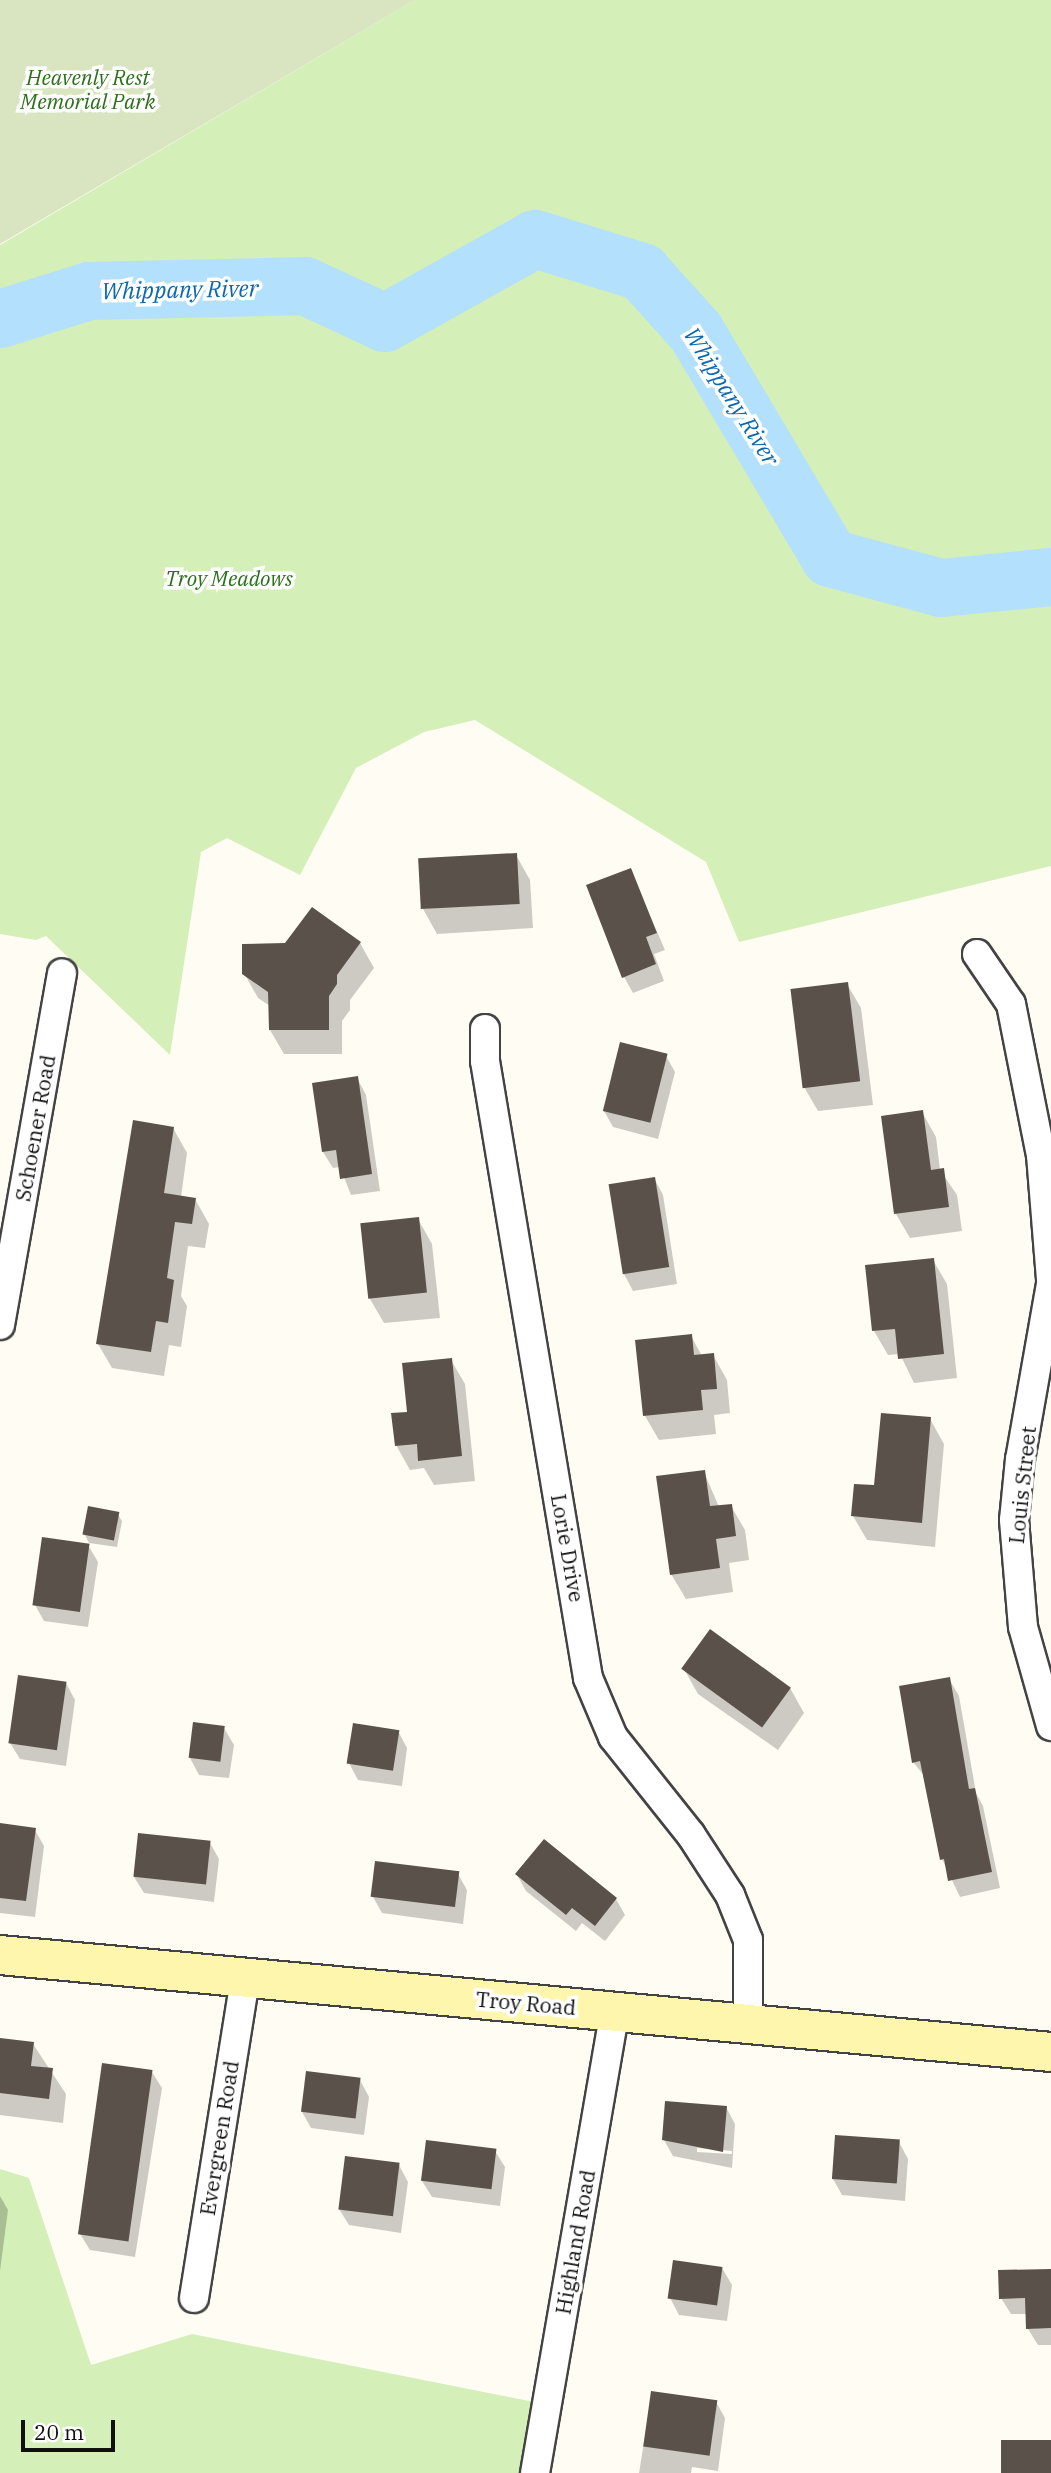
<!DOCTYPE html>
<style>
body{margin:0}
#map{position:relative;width:1051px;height:2473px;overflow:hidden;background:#fffdf3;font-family:"IBM Plex Serif",serif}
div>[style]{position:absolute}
.green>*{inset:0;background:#d4efb8}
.cemetery>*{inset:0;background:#d9e5c0}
.shadow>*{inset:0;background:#0003}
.river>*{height:58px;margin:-29px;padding:0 29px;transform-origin:29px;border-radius:29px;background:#b2e0fd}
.building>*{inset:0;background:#5a514b;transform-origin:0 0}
.roads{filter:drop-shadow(2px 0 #434343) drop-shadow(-2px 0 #434343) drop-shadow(0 2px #434343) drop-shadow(0 -2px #434343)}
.street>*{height:28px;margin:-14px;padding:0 14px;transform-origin:14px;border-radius:14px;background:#fff}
.secondary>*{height:38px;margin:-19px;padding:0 19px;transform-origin:19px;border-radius:19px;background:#fff6ae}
span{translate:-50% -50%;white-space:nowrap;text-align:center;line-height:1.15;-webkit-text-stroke:7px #fff;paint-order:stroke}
.park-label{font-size:21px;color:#2a7018;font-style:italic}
.street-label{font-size:21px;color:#101010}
.water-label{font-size:23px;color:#0a68b1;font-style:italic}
.scale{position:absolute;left:21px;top:2420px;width:94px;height:32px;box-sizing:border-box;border:4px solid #101010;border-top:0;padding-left:9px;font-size:21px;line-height:24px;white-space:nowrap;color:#101010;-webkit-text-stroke:5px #fff;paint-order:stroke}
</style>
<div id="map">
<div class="green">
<i style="clip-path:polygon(415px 0,1051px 0,1051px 866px,739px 942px,706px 862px,475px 720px,424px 732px,356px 768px,300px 875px,227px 838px,201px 852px,170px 1055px,46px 936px,36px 940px,0 934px,0 245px)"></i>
<i style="clip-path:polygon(0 2169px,29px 2178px,91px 2365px,192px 2334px,539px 2403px,527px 2473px,0 2473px)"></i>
</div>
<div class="cemetery">
<i style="clip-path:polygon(0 0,415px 0,0 244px)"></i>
</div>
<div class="shadow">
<i style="clip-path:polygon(516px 855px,530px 880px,533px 928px,437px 934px,423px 909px)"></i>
<i style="clip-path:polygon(630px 870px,665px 950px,654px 954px,664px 981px,633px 993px,624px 977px)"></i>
<i style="clip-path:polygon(360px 943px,374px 968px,350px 1000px,350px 1010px,342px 1021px,342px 1054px,284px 1054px,270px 1030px,270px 1006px,258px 998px,244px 973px)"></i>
<i style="clip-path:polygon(847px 984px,861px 1008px,873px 1105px,818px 1111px,804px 1087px)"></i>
<i style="clip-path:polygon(666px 1056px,675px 1072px,658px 1139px,613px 1127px,604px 1111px)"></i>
<i style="clip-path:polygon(357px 1078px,366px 1095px,380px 1191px,351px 1195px,340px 1167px,333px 1168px,323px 1152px)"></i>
<i style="clip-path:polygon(922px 1112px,936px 1137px,940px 1170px,957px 1195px,962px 1231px,910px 1238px,896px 1214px)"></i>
<i style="clip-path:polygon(173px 1128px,187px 1153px,181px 1197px,195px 1199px,209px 1224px,205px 1248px,188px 1246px,181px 1296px,187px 1306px,181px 1347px,169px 1345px,164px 1376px,112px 1368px,98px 1344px)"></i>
<i style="clip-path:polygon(654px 1178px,663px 1195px,677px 1284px,633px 1291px,624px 1274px)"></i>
<i style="clip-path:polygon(418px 1219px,432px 1244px,440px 1318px,384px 1323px,370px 1299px,362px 1225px)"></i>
<i style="clip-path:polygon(933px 1260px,947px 1284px,957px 1378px,914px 1383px,900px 1354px,888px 1355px,874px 1331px)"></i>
<i style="clip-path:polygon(691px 1336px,702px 1356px,713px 1355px,727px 1380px,730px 1413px,714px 1415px,716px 1434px,659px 1440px,645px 1416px)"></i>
<i style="clip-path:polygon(451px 1360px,465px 1384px,475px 1481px,434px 1485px,424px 1468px,410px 1470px,396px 1445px,409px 1414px)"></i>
<i style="clip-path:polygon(930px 1419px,944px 1444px,935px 1547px,867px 1540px,853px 1516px)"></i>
<i style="clip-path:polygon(704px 1472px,719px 1507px,731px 1506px,745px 1530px,749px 1560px,729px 1563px,733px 1592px,686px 1599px,671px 1574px)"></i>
<i style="clip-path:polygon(117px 1513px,122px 1521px,117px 1547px,89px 1543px,85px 1535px)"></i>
<i style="clip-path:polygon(88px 1545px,98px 1562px,88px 1627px,44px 1621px,35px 1605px)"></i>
<i style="clip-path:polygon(684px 1669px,790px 1688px,804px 1713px,778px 1750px,698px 1694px)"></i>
<i style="clip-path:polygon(949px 1679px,959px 1696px,976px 1793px,983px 1806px,1000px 1888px,960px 1897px,942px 1859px,926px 1778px,913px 1762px)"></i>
<i style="clip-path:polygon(66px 1683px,75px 1700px,66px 1766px,20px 1759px,10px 1743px)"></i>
<i style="clip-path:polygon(224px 1728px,234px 1745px,229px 1778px,199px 1775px,190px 1758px)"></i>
<i style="clip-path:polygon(398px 1731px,407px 1748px,402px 1786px,358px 1780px,349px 1763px)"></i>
<i style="clip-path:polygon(0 1825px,35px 1830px,44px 1846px,35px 1917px,0 1913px)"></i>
<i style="clip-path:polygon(210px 1843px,219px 1859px,214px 1902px,144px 1893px,134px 1877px)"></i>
<i style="clip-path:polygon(458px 1874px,467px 1890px,463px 1924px,382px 1913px,373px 1897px)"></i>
<i style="clip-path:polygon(517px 1875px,616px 1899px,625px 1915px,605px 1941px,582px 1923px,576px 1931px,526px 1891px)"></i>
<i style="clip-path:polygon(0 2040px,33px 2044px,66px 2094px,63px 2123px,0 2115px)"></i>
<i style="clip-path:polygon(152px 2072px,162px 2088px,135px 2257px,90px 2250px,80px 2234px)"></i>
<i style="clip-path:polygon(360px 2080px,369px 2097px,364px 2135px,311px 2128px,302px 2112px)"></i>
<i style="clip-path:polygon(evenodd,726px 2107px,735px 2124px,732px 2168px,673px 2156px,664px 2140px,726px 2107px,697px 2148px,732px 2151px,732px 2154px,697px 2152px,697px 2148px)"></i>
<i style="clip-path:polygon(899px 2142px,908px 2159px,905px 2201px,842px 2195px,833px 2179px)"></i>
<i style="clip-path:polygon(495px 2151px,505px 2167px,500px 2206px,432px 2197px,422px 2181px)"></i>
<i style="clip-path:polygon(399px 2165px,408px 2182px,401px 2233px,349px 2225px,339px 2209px)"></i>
<i style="clip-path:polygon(0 2196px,8px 2210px,0 2271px)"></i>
<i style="clip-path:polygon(722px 2268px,732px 2285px,727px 2321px,679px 2315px,670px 2298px)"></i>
<i style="clip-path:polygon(1051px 2271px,1051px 2345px,1038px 2345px,1028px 2329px,1028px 2314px,1011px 2314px,1001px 2298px)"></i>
<i style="clip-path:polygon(652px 2393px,716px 2402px,725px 2418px,718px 2471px,692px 2467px,691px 2473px,639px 2473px)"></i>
</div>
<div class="river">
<i style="left:0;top:319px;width:93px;rotate:-17.5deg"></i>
<i style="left:89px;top:291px;width:216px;rotate:-1.3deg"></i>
<i style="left:305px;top:286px;width:88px;rotate:24.8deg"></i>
<i style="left:385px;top:323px;width:172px;rotate:-29.2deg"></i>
<i style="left:535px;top:239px;width:112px;rotate:17.1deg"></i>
<i style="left:642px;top:272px;width:81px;rotate:48deg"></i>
<i style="left:696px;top:332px;width:263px;rotate:59.3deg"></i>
<i style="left:830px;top:558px;width:115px;rotate:15.1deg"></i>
<i style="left:941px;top:588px;width:111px;rotate:-5.7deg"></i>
</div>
<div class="building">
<i style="left:517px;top:853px;width:51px;height:99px;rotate:87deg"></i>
<i style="clip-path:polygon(631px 868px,657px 933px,646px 937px,656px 964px,622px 978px,586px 885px)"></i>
<i style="clip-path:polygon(312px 907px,361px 942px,337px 975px,337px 984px,329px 996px,329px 1030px,269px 1030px,268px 992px,242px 974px,242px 944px,285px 943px)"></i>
<i style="left:848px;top:982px;width:100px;height:58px;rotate:83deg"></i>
<i style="left:620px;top:1042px;width:49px;height:71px;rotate:14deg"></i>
<i style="clip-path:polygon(358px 1076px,372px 1174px,340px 1179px,336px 1150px,322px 1152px,312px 1083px)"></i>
<i style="clip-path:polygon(923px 1110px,931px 1170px,944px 1168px,949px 1207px,894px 1214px,881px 1116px)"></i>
<i style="clip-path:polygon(133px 1120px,174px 1127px,164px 1193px,196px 1198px,192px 1224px,175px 1222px,167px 1278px,174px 1280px,168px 1323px,156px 1321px,151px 1352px,96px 1344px)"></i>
<i style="left:655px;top:1177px;width:91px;height:47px;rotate:81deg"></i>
<i style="left:419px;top:1217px;width:76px;height:59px;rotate:84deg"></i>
<i style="clip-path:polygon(934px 1258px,944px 1354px,898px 1359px,895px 1329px,872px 1331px,865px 1265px)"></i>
<i style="clip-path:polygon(692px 1334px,694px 1355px,714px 1353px,717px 1389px,701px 1390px,703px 1410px,643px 1416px,635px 1340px)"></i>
<i style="clip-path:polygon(452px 1358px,462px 1456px,418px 1461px,417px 1444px,395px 1446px,391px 1413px,407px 1412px,402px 1363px)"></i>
<i style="clip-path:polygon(881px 1413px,931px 1417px,922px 1523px,851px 1516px,854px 1484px,874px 1485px)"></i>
<i style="clip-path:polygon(705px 1470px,710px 1506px,732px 1504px,736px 1536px,716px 1539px,720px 1568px,670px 1575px,656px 1476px)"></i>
<i style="left:88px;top:1506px;width:32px;height:29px;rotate:11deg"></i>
<i style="left:42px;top:1537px;width:48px;height:69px;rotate:8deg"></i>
<i style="left:710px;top:1629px;width:100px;height:49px;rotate:36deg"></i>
<i style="left:18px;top:1675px;width:49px;height:69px;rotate:8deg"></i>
<i style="clip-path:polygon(950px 1677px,969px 1789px,975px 1788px,992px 1872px,948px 1881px,944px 1859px,940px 1860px,920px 1761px,912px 1763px,899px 1686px)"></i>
<i style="left:193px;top:1722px;width:32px;height:36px;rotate:7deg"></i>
<i style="left:353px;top:1723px;width:47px;height:41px;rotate:9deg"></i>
<i style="clip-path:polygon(0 1823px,36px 1828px,26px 1901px,0 1898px)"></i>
<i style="left:138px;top:1833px;width:73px;height:44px;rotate:6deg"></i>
<i style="clip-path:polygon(544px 1839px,617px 1898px,595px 1926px,572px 1908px,566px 1915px,515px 1874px)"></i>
<i style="left:375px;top:1861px;width:85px;height:36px;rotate:7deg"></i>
<i style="clip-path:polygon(0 2038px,34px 2042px,31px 2066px,53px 2068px,49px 2099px,0 2093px)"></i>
<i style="left:102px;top:2063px;width:51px;height:173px;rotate:8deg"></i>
<i style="left:306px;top:2071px;width:55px;height:41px;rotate:7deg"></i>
<i style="clip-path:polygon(665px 2101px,727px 2106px,723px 2152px,662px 2140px)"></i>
<i style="left:835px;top:2135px;width:65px;height:44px;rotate:4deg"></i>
<i style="left:426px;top:2140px;width:71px;height:41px;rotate:7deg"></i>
<i style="left:345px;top:2156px;width:55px;height:54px;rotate:7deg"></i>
<i style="left:673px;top:2260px;width:50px;height:39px;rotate:8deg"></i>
<i style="clip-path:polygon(1051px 2269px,1051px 2328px,1026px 2329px,1025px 2298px,999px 2299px,998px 2270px)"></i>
<i style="left:651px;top:2391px;width:67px;height:56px;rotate:8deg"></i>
<i style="left:1051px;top:2440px;width:33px;height:50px;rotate:90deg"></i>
</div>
<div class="roads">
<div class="street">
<i style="left:977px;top:954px;width:60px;rotate:55.8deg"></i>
<i style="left:1011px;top:1004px;width:154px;rotate:78.8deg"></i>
<i style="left:1041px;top:1155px;width:125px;rotate:85.4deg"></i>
<i style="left:485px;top:1029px;width:32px;rotate:90deg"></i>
<i style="left:485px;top:1061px;width:626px;rotate:80.52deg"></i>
<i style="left:588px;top:1678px;width:64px;rotate:67deg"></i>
<i style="left:613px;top:1737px;width:125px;rotate:51.5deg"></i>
<i style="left:691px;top:1835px;width:72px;rotate:57deg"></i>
<i style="left:730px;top:1895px;width:48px;rotate:68.2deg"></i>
<i style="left:748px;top:1940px;width:84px;rotate:90deg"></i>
<i style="left:1051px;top:1284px;width:178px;rotate:100deg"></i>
<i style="left:1020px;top:1459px;width:61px;rotate:95.6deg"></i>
<i style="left:1014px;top:1520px;width:107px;rotate:85.2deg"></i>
<i style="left:1023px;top:1627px;width:103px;rotate:74.2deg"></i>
<i style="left:0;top:1325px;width:357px;rotate:-80deg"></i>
<i style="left:194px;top:2298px;width:324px;rotate:-80.9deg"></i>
<i style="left:535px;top:2473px;width:469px;rotate:-80.2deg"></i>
</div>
<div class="secondary">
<i style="left:0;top:1955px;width:1055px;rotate:5.27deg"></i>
</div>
</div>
<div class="park-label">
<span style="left:88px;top:89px">Heavenly Rest<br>Memorial Park</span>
<span style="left:229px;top:578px">Troy Meadows</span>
</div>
<div class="street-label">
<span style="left:35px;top:1128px;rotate:-80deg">Schoener Road</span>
<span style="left:1022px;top:1485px;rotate:-84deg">Louis Street</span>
<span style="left:568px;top:1548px;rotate:80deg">Lorie Drive</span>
<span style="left:526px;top:2003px;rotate:5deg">Troy Road</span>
<span style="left:219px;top:2138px;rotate:-81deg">Evergreen Road</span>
<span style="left:575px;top:2242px;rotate:-80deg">Highland Road</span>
</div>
<div class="water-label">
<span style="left:180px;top:289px;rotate:-1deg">Whippany River</span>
<span style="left:732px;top:396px;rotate:58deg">Whippany River</span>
</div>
<div class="scale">20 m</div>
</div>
